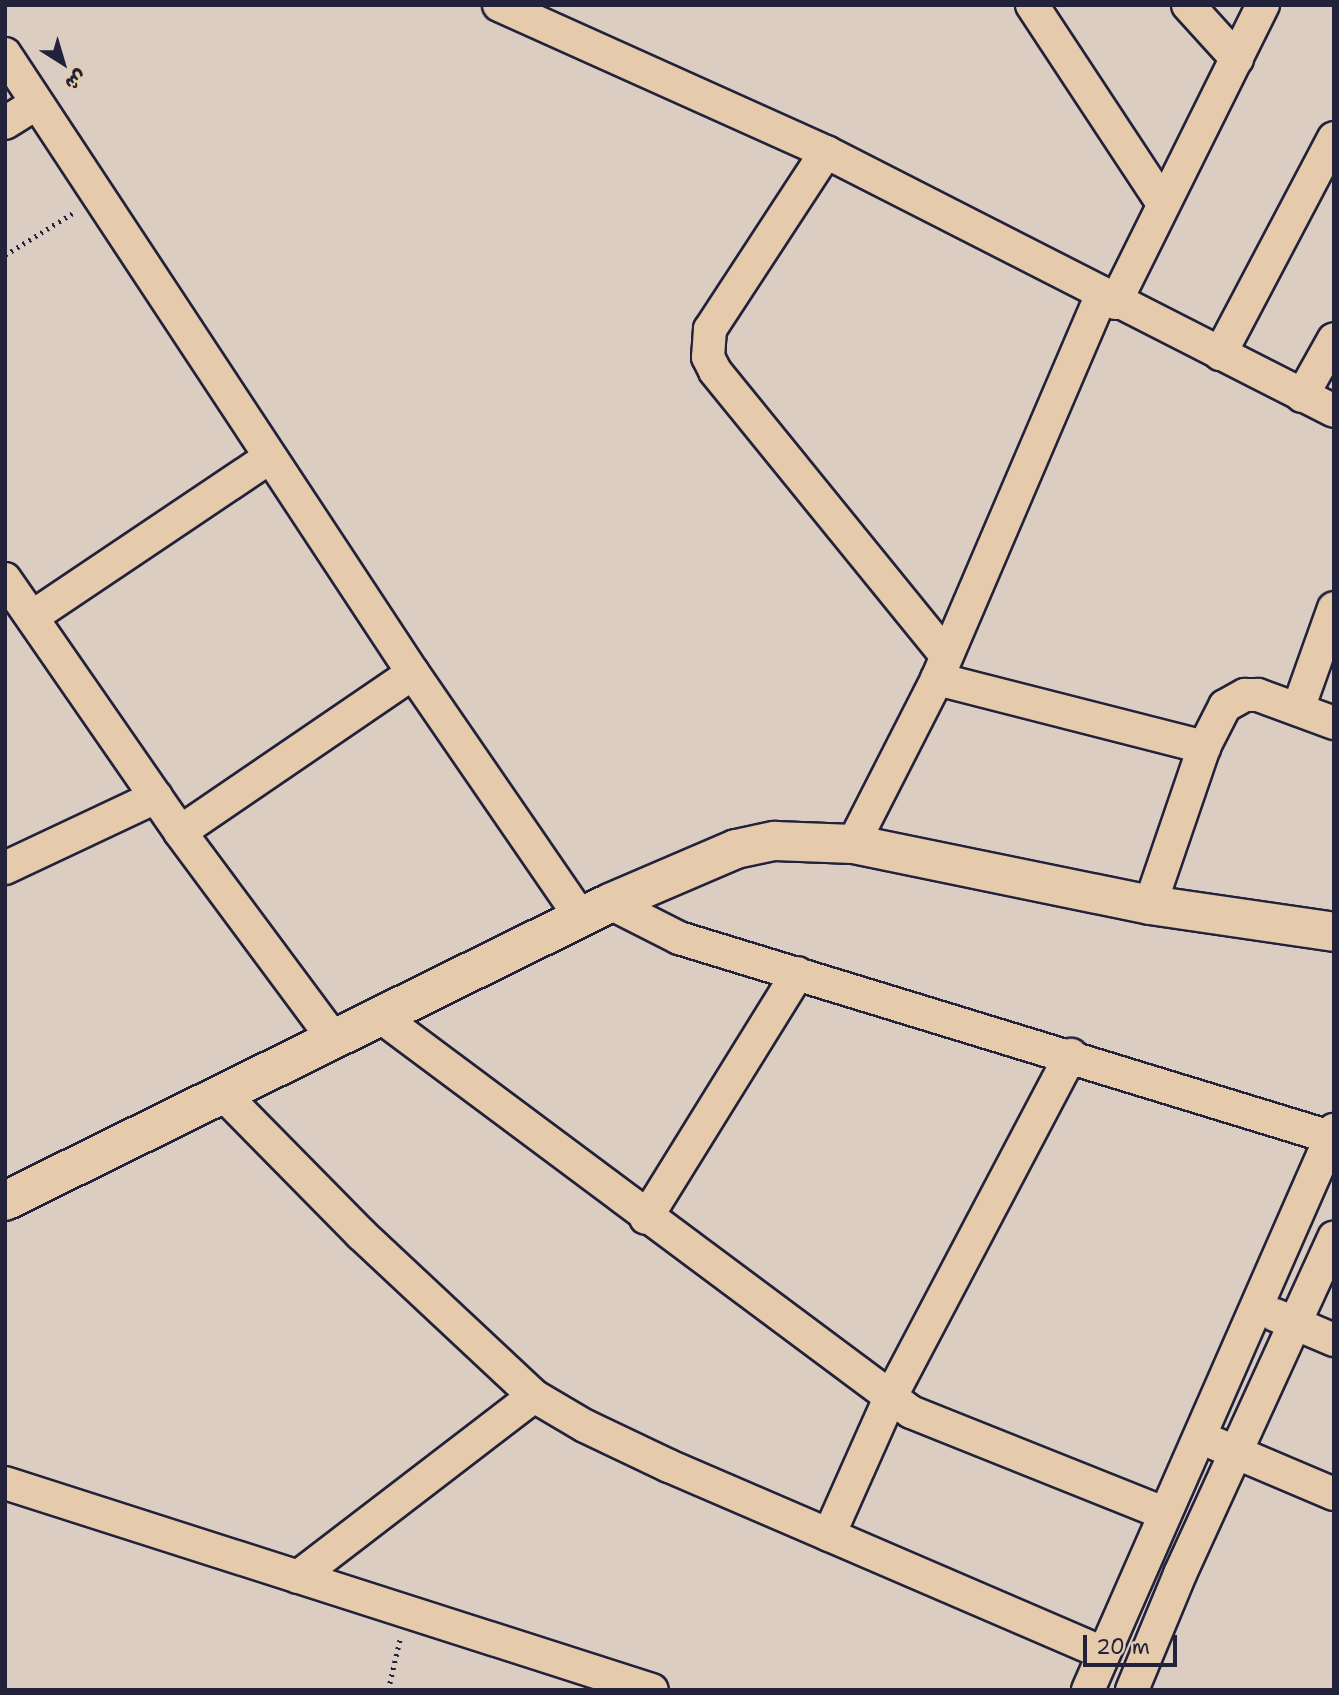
<!DOCTYPE html>
<meta charset="utf-8">
<style>
body{margin:0}
#map{position:relative;width:1339px;height:1695px;overflow:hidden;background:#dccdc3;font-family:"Shantell Sans","Playpen Sans Arabic",sans-serif}
div>[style]{position:absolute}
.path>*{height:4.5px;margin-top:-2.25px;transform-origin:0;background:repeating-linear-gradient(90deg,#22223b 0 2px,transparent 0 7px)}
.roads{filter:drop-shadow(2px 0 #22223b) drop-shadow(-2px 0 #22223b) drop-shadow(0 2px #22223b) drop-shadow(0 -2px #22223b)}
.minor>*{height:32px;margin:-16px;padding:0 16px;transform-origin:16px;border-radius:16px;background:#e5caac}
.tertiary>*{height:38px;margin:-19px;padding:0 19px;transform-origin:19px;border-radius:19px;background:#e5caac}
span{translate:-50% -50%;white-space:nowrap;text-align:center;line-height:1.15;-webkit-text-stroke:7px #e5caac;paint-order:stroke}
.frame{position:absolute;inset:0;border:7px solid #22223b;pointer-events:none}
.north{position:absolute;left:28px;top:28px;width:70px;height:70px;-webkit-text-stroke:5px #e5caac;paint-order:stroke;rotate:143deg;font-size:19px;font-weight:700;line-height:28px;text-align:center;color:#22223b}
.north::after{content:'';display:block;margin:auto;width:24px;height:32px;background:#22223b;clip-path:polygon(50% 0,100% 100%,50% 72%,0 100%)}
.scale{position:absolute;left:1083px;top:1635px;width:94px;height:32px;box-sizing:border-box;border:4px solid #22223b;border-top:0;padding-left:9px;font-size:21px;line-height:24px;white-space:nowrap;color:#22223b;-webkit-text-stroke:5px #e5caac;paint-order:stroke}
</style>
<div id="map">
<div class="path">
<i style="left:5px;top:255px;width:80px;rotate:-31.7deg"></i>
<i style="left:388px;top:1690px;width:52px;rotate:-76.8deg"></i>
</div>
<div class="roads">
<div class="minor">
<i style="left:499px;top:5px;width:359px;rotate:24.2deg"></i>
<i style="left:826px;top:152px;width:570px;rotate:27.01deg"></i>
<i style="left:1032px;top:5px;width:238px;rotate:56.6deg"></i>
<i style="left:1188px;top:5px;width:73px;rotate:47.8deg"></i>
<i style="left:5px;top:54px;width:741px;rotate:56.61deg"></i>
<i style="left:413px;top:673px;width:296px;rotate:55.5deg"></i>
<i style="left:5px;top:123px;width:36px;rotate:-32deg"></i>
<i style="left:826px;top:152px;width:212px;rotate:123.2deg"></i>
<i style="left:710px;top:329px;width:28px;rotate:94deg"></i>
<i style="left:708px;top:357px;width:16px;rotate:63deg"></i>
<i style="left:715px;top:371px;width:367px;rotate:50.9deg"></i>
<i style="left:1115px;top:303px;width:333px;rotate:-63.6deg"></i>
<i style="left:1220px;top:354px;width:244px;rotate:-62.2deg"></i>
<i style="left:1302px;top:396px;width:65px;rotate:-60.7deg"></i>
<i style="left:5px;top:579px;width:308px;rotate:55.3deg"></i>
<i style="left:180px;top:832px;width:258px;rotate:53.4deg"></i>
<i style="left:32px;top:617px;width:285px;rotate:-33.9deg"></i>
<i style="left:937px;top:679px;width:276px;rotate:14.3deg"></i>
<i style="left:1298px;top:709px;width:107px;rotate:-70.4deg"></i>
<i style="left:180px;top:832px;width:282px;rotate:-34.3deg"></i>
<i style="left:853px;top:844px;width:185px;rotate:-63deg"></i>
<i style="left:937px;top:679px;width:417px;rotate:-66.8deg"></i>
<i style="left:5px;top:868px;width:167px;rotate:-25.2deg"></i>
<i style="left:610px;top:903px;width:77px;rotate:26.9deg"></i>
<i style="left:679px;top:938px;width:681px;rotate:17deg"></i>
<i style="left:1150px;top:905px;width:167px;rotate:-71.1deg"></i>
<i style="left:1204px;top:747px;width:46px;rotate:-62.9deg"></i>
<i style="left:1225px;top:706px;width:23px;rotate:-29deg"></i>
<i style="left:1245px;top:695px;width:13px"></i>
<i style="left:1258px;top:695px;width:81px;rotate:20.2deg"></i>
<i style="left:381px;top:1017px;width:661px;rotate:36.7deg"></i>
<i style="left:911px;top:1412px;width:271px;rotate:21.8deg"></i>
<i style="left:223px;top:1094px;width:197px;rotate:45.4deg"></i>
<i style="left:361px;top:1234px;width:237px;rotate:43.1deg"></i>
<i style="left:534px;top:1396px;width:59px;rotate:30.5deg"></i>
<i style="left:585px;top:1426px;width:93px;rotate:25.5deg"></i>
<i style="left:669px;top:1466px;width:473px;rotate:23.3deg"></i>
<i style="left:646px;top:1218px;width:288px;rotate:-58.2deg"></i>
<i style="left:1275px;top:1315px;width:64px;rotate:23deg"></i>
<i style="left:1216px;top:1444px;width:128px;rotate:23deg"></i>
<i style="left:5px;top:1483px;width:679px;rotate:17.74deg"></i>
<i style="left:829px;top:1535px;width:150px;rotate:-66deg"></i>
<i style="left:890px;top:1398px;width:388px;rotate:-62.2deg"></i>
<i style="left:298px;top:1577px;width:297px;rotate:-37.5deg"></i>
<i style="left:1088px;top:1690px;width:612px;rotate:-66.28deg"></i>
<i style="left:1132px;top:1690px;width:126px;rotate:-67.5deg"></i>
<i style="left:1180px;top:1574px;width:370px;rotate:-65.4deg"></i>
</div>
<div class="tertiary">
<i style="left:5px;top:1201px;width:674px;rotate:-26.22deg"></i>
<i style="left:610px;top:903px;width:137px;rotate:-23.2deg"></i>
<i style="left:736px;top:849px;width:40px;rotate:-12deg"></i>
<i style="left:775px;top:841px;width:78px;rotate:2.2deg"></i>
<i style="left:853px;top:844px;width:303px;rotate:11.6deg"></i>
<i style="left:1150px;top:905px;width:186px;rotate:8.3deg"></i>
</div>
</div>
<div class="frame"></div>
<div class="north">ش</div>
<div class="scale">20 m</div>
</div>
